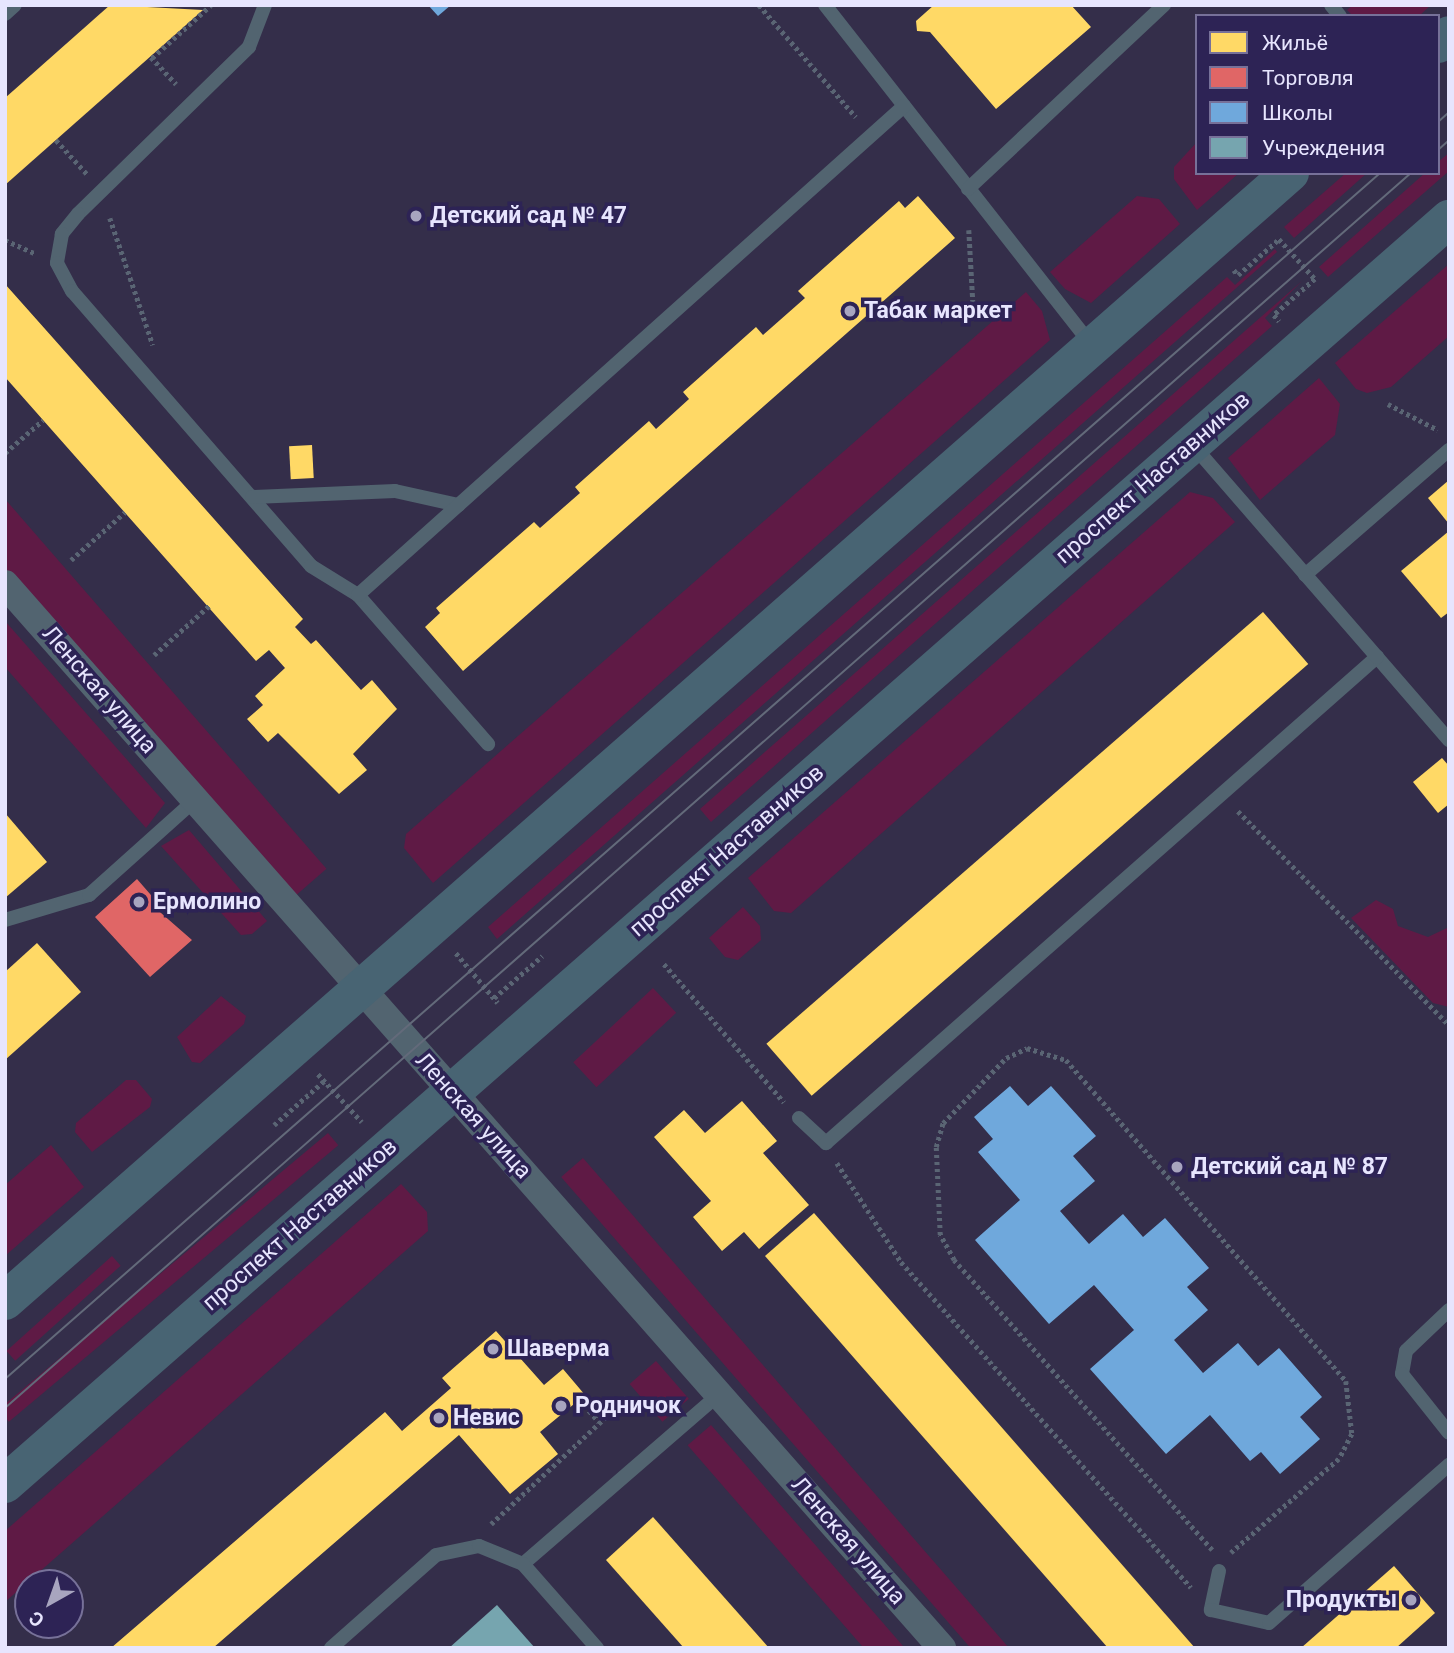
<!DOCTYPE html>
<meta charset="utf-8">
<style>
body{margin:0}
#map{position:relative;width:1454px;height:1653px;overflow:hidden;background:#342e4a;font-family:Roboto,sans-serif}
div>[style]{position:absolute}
.green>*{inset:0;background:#5f1a45;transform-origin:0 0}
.homes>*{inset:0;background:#ffd966;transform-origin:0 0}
.shops>*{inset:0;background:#e06666}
.schools>*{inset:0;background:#6fa8dc}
.public>*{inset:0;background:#76a5af}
.path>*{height:4.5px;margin-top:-2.25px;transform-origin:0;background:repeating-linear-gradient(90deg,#5a6574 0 3.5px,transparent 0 7px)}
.service>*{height:14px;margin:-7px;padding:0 7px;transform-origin:7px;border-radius:7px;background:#526470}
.minor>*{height:28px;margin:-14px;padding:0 14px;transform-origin:14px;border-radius:14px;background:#526470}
.secondary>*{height:38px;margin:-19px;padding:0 19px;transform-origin:19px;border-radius:19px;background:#486473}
.tram>*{height:2px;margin:-1px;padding:0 1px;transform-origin:1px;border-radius:1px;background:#636a7a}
.dots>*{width:19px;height:19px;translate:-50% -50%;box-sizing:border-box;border:4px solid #2d2355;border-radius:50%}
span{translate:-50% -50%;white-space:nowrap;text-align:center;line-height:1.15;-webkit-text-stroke:7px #2d2355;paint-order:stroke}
.poi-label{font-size:23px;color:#e7e5fe;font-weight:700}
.left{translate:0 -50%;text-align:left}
.right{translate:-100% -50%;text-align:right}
.street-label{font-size:23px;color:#e7e5fe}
.frame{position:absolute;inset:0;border:7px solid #e7e5fe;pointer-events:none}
.legend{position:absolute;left:1195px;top:14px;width:245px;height:161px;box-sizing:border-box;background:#2d2355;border:2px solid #777199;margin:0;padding:9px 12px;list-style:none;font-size:21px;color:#e7e5fe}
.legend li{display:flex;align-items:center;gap:14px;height:35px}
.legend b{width:35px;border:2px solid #777199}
.north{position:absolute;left:14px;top:1569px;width:70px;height:70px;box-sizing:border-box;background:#2d2355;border:2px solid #777199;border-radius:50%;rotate:220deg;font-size:19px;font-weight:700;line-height:28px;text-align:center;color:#e7e5fe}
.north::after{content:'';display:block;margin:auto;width:24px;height:32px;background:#a8a5bf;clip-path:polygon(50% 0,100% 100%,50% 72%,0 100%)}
</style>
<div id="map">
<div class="green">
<i style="clip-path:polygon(1353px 5px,1431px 5px,1419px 16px,1353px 16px,1347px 10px)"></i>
<i style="clip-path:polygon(1197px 142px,1197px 173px,1239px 173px,1197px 210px,1174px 179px,1174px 167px)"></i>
<i style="clip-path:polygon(1449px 153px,1449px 171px,1328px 277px,1319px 267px,1425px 173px,1438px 173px,1438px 162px)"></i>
<i style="clip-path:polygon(1346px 173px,1367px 173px,1294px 238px,1284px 227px)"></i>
<i style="clip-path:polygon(1137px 196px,1159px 199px,1180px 224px,1091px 303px,1065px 289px,1050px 272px)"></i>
<i style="clip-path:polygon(1275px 249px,1277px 252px,497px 939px,488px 927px,1227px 277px,1235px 285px)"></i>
<i style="clip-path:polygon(1449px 264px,1449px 336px,1391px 387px,1367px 393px,1356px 389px,1335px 363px)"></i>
<i style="clip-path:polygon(1302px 281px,1265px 318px,1272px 326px,711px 822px,700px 809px)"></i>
<i style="clip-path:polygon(1026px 292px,1042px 311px,1050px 340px,433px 883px,404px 848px,406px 834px)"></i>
<i style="clip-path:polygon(1319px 378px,1340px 404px,1335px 435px,1260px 500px,1228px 458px)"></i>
<i style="clip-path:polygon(1190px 492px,1213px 498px,1235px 522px,791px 913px,774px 911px,748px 878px)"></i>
<i style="left:5px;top:499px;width:490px;height:46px;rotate:49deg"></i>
<i style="clip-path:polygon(5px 621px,165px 803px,146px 828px,5px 667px)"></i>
<i style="clip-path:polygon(189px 830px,267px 921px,252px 934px,241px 935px,161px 846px)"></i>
<i style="clip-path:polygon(1376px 900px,1393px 909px,1398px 926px,1428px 937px,1449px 927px,1449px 1007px,1433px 1003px,1351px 918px)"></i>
<i style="clip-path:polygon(743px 907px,760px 926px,761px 940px,738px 960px,725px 957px,709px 938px)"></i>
<i style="left:653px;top:988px;width:34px;height:109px;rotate:47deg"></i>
<i style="clip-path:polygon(221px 996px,246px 1016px,244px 1024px,200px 1063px,192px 1062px,177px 1037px)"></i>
<i style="clip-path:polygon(126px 1080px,136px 1080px,152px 1099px,150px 1107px,92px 1152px,75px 1132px,76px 1123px)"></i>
<i style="left:328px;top:1133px;width:16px;height:430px;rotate:50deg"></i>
<i style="clip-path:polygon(51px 1145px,84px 1187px,5px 1256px,5px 1185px)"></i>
<i style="left:583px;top:1158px;width:652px;height:29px;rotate:49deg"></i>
<i style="clip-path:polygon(401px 1184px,427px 1212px,428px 1231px,5px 1602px,5px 1531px)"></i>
<i style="left:112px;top:1256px;width:13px;height:142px;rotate:48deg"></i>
<i style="left:656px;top:1361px;width:50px;height:35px;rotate:49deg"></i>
<i style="left:711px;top:1425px;width:298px;height:31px;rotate:49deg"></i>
</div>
<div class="homes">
<i style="clip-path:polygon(110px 5px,203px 10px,5px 185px,5px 98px)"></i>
<i style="clip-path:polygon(934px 5px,1071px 5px,1091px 27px,996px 109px,930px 32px,917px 31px,916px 21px)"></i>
<i style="clip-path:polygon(918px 196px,955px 238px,463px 671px,425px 627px,440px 613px,436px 608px,534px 522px,540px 528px,580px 493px,575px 487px,649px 421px,656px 429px,689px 399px,683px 392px,756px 327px,763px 335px,805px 298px,798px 291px,899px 201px,905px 208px)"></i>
<i style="clip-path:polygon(5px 284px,303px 619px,295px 627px,311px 644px,316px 640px,361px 690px,372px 680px,397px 709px,353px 754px,367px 770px,339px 794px,278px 733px,268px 742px,247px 719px,263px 705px,255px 696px,285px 668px,269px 650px,256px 661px,5px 377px)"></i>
<i style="left:312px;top:445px;width:33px;height:23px;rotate:87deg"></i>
<i style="clip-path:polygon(1449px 480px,1449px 524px,1428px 498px)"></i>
<i style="clip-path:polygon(1449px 531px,1449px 612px,1441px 618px,1401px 571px)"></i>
<i style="left:1263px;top:612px;width:69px;height:658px;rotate:49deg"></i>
<i style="clip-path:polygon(1442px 758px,1449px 766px,1449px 804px,1438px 813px,1413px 782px)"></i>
<i style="clip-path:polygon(5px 813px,47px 862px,5px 898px)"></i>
<i style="clip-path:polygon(37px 943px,81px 992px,5px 1060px,5px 972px)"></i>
<i style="clip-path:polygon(742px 1101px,777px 1141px,763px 1153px,809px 1205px,759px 1249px,744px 1232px,722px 1251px,693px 1217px,711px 1201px,654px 1137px,684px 1110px,705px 1133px)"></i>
<i style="clip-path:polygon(814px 1213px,1195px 1648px,1108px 1648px,896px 1406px,765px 1256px)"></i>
<i style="clip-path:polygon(496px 1331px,544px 1385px,563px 1369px,585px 1395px,540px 1432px,558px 1454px,510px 1494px,459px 1435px,213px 1648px,111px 1648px,385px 1412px,402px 1431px,451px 1388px,442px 1378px)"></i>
<i style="clip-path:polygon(653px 1517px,769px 1648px,684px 1648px,606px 1560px)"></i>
<i style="clip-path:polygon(1394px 1566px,1435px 1613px,1396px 1648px,1301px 1648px)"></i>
</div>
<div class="shops">
<i style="clip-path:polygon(137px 879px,157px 902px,153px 906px,192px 940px,150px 977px,95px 917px)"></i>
</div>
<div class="schools">
<i style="clip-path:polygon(428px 5px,451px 5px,438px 16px)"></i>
<i style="clip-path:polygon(1010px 1086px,1028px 1106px,1051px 1086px,1096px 1136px,1073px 1156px,1095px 1181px,1060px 1211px,1089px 1244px,1123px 1214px,1143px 1237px,1165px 1218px,1209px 1268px,1187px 1287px,1208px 1310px,1174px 1340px,1203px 1373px,1238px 1343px,1258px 1366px,1279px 1348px,1322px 1397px,1300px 1417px,1320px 1439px,1280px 1474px,1261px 1452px,1250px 1461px,1210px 1415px,1166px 1454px,1090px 1369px,1134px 1330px,1094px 1285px,1049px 1324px,975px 1240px,1020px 1200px,978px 1152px,993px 1139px,974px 1117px)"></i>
</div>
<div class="public">
<i style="clip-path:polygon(497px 1605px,535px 1648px,449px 1648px)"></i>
</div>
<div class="path">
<i style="left:759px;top:5px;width:148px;rotate:49.1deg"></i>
<i style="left:151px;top:57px;width:37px;rotate:47deg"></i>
<i style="left:152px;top:58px;width:79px;rotate:-41.9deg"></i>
<i style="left:56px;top:140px;width:46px;rotate:47.6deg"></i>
<i style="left:110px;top:218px;width:134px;rotate:71.3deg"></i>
<i style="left:969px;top:230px;width:90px;rotate:86.8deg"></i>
<i style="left:5px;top:240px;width:32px;rotate:24deg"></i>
<i style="left:1234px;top:270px;width:6px;rotate:51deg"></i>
<i style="left:1238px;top:275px;width:55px;rotate:-41.3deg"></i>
<i style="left:1279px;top:239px;width:54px;rotate:48deg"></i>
<i style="left:1315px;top:279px;width:55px;rotate:138.7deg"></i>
<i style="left:1274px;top:315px;width:8px;rotate:50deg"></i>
<i style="left:1388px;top:404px;width:56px;rotate:27.5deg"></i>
<i style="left:5px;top:453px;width:50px;rotate:-41deg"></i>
<i style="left:71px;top:560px;width:72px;rotate:-41.6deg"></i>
<i style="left:154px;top:655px;width:74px;rotate:-41.7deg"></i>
<i style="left:1238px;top:811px;width:301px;rotate:45.4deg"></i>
<i style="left:456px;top:953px;width:65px;rotate:50deg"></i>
<i style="left:664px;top:964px;width:183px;rotate:49deg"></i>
<i style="left:494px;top:998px;width:64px;rotate:-41.2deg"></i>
<i style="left:318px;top:1074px;width:65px;rotate:47.5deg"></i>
<i style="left:274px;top:1125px;width:67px;rotate:-41.3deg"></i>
<i style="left:837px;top:1163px;width:118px;rotate:57.1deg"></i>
<i style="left:901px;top:1262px;width:436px;rotate:48.3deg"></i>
<i style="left:580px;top:1400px;width:29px;rotate:49deg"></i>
<i style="left:491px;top:1524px;width:185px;rotate:-43deg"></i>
<i style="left:1212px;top:1550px;width:388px;rotate:-131.7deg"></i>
<i style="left:954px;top:1260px;width:29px;rotate:-119deg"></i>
<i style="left:940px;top:1235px;width:88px;rotate:-92.6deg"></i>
<i style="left:936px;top:1147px;width:25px;rotate:-74deg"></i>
<i style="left:943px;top:1123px;width:91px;rotate:-45.9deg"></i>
<i style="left:1006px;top:1058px;width:23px;rotate:-25deg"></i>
<i style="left:1027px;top:1048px;width:41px;rotate:17.1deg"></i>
<i style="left:1066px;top:1060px;width:426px;rotate:48.9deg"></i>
<i style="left:1346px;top:1381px;width:53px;rotate:83.5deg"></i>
<i style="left:1352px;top:1434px;width:28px;rotate:117deg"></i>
<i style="left:1339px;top:1459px;width:143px;rotate:139deg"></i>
</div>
<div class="service">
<i style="left:265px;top:5px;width:45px;rotate:110.9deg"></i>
<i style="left:249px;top:47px;width:239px;rotate:135.7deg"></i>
<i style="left:78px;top:214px;width:26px;rotate:129deg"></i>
<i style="left:62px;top:234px;width:29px;rotate:100deg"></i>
<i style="left:57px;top:263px;width:32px;rotate:62deg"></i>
<i style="left:72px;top:291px;width:364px;rotate:49deg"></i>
<i style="left:311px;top:566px;width:55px;rotate:31.7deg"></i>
<i style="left:358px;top:595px;width:198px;rotate:48.9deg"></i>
<i style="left:825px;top:5px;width:432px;rotate:51.9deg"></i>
<i style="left:1331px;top:5px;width:14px;rotate:51deg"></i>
<i style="left:5px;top:14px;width:13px;rotate:-42deg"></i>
<i style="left:968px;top:189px;width:269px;rotate:-43.2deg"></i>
<i style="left:252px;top:497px;width:143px;rotate:-2.4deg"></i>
<i style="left:395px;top:491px;width:65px;rotate:12.5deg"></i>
<i style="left:1305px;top:575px;width:191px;rotate:-41deg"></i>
<i style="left:358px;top:595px;width:733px;rotate:-41.85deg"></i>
<i style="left:1377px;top:657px;width:110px;rotate:49.1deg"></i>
<i style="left:5px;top:920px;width:88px;rotate:-16.6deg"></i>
<i style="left:89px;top:895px;width:142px;rotate:-41.9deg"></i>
<i style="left:799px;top:1118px;width:37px;rotate:43deg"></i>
<i style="left:826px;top:1143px;width:735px;rotate:-41.41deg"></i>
<i style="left:1377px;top:657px;width:281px;rotate:-131deg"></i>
<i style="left:1449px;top:1310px;width:59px;rotate:136.4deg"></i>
<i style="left:1406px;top:1351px;width:23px;rotate:100deg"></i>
<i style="left:1402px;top:1374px;width:75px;rotate:51.5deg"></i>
<i style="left:523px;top:1564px;width:259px;rotate:-40.9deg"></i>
<i style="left:1219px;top:1571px;width:40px;rotate:102deg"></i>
<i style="left:1211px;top:1610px;width:59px;rotate:12.6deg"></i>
<i style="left:1269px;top:1623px;width:240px;rotate:-41.3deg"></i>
<i style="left:331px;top:1648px;width:140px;rotate:-41.5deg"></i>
<i style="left:436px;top:1555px;width:44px;rotate:-11.8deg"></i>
<i style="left:479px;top:1546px;width:48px;rotate:22.2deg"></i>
<i style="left:523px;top:1564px;width:112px;rotate:48.6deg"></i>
</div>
<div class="minor">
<i style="left:5px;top:584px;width:1418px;rotate:48.63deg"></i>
</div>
<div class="secondary">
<i style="left:1438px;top:44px;width:14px;rotate:-39deg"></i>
<i style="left:5px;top:1301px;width:1710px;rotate:-41.28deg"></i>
<i style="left:5px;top:1484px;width:1920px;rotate:-41.22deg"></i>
</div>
<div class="tram">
<i style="left:1438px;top:122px;width:15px;rotate:-42deg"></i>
<i style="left:1438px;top:150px;width:15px;rotate:-42deg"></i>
<i style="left:5px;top:1379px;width:1829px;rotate:-41.25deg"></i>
<i style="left:5px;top:1408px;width:1871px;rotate:-41.3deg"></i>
</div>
<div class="dots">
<i style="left:416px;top:216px;background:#a8a5bf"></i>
<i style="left:850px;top:311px;background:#a8a5bf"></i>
<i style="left:139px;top:902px;background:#a8a5bf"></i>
<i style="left:1177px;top:1167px;background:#a8a5bf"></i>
<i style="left:493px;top:1349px;background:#a8a5bf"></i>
<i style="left:561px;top:1406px;background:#a8a5bf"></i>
<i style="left:439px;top:1418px;background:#a8a5bf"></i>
<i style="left:1411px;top:1600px;background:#a8a5bf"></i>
</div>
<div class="poi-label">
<span class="left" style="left:430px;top:216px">Детский сад № 47</span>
<span class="left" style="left:864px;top:311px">Табак маркет</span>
<span class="left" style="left:153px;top:902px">Ермолино</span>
<span class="left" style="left:1191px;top:1167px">Детский сад № 87</span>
<span class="left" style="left:507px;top:1349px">Шаверма</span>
<span class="left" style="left:575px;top:1406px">Родничок</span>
<span class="left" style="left:453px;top:1418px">Невис</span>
<span class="right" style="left:1397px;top:1600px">Продукты</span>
</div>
<div class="street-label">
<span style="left:1153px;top:478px;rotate:-41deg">проспект Наставников</span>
<span style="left:99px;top:690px;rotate:49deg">Ленская улица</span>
<span style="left:727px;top:851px;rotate:-41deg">проспект Наставников</span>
<span style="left:473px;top:1116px;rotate:48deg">Ленская улица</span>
<span style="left:300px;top:1225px;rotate:-41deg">проспект Наставников</span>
<span style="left:848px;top:1541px;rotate:49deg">Ленская улица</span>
</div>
<div class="frame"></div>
<ul class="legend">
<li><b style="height:19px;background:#ffd966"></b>Жильё</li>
<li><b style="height:19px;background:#e06666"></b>Торговля</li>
<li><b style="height:19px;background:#6fa8dc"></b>Школы</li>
<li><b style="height:19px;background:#76a5af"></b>Учреждения</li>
</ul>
<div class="north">С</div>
</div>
